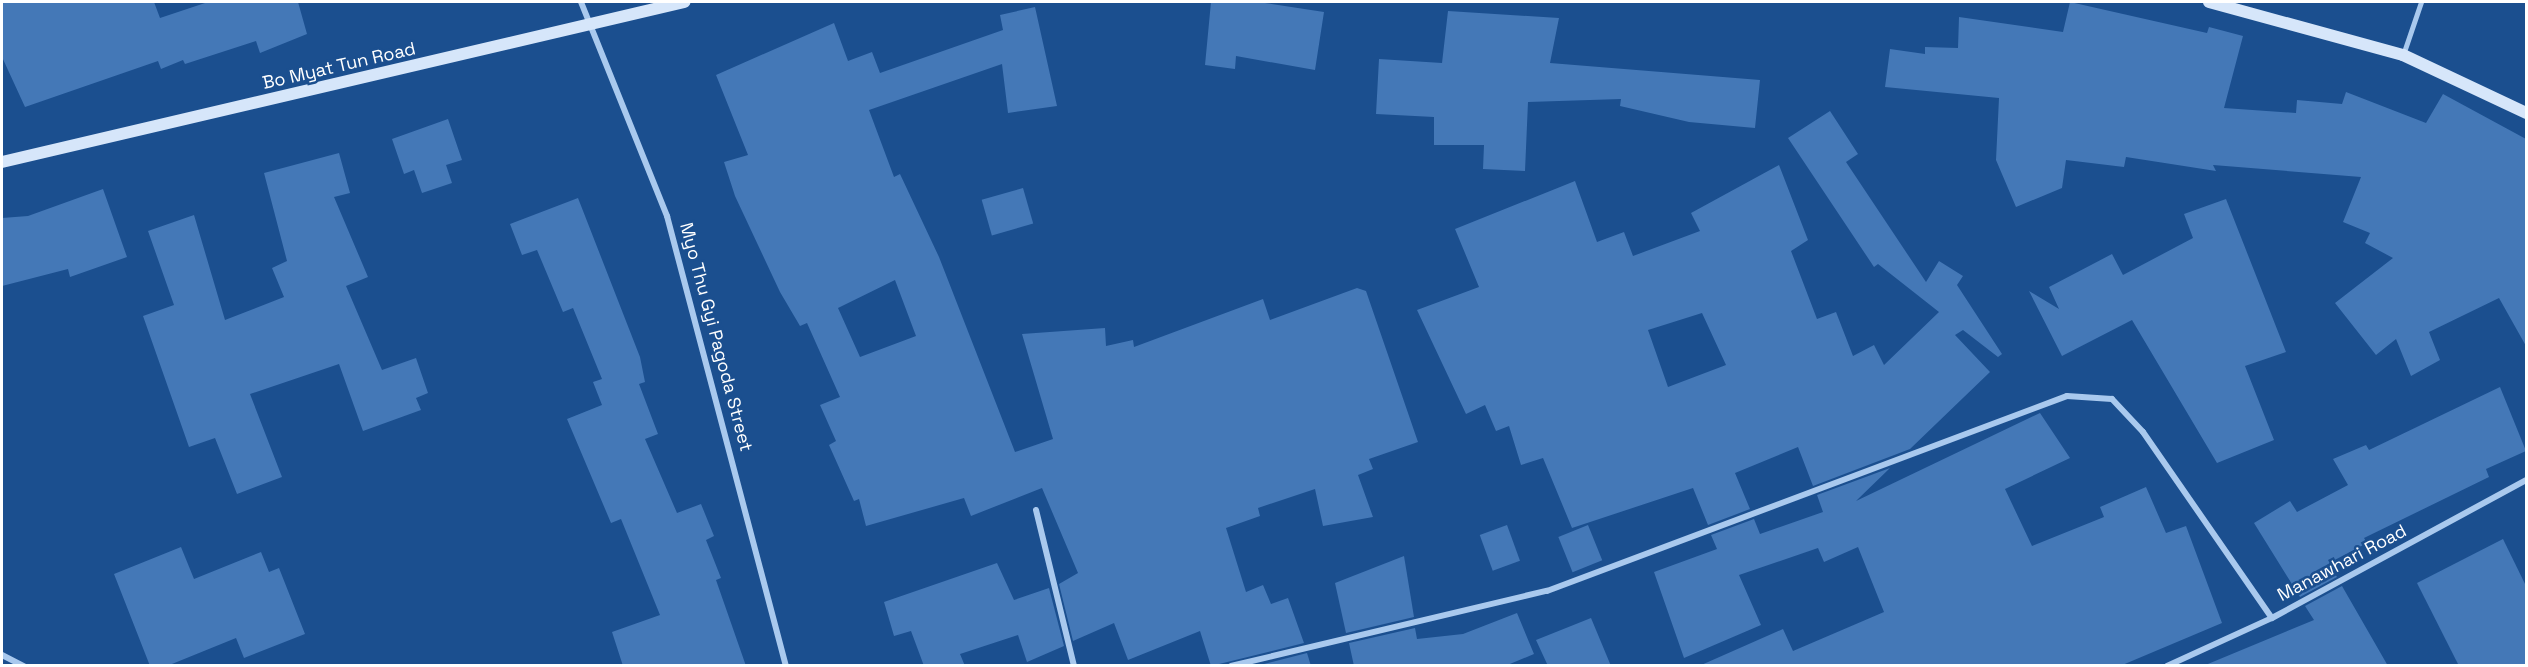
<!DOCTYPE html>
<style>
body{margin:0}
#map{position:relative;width:2528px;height:667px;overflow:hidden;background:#1b4f8f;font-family:"Space Grotesk",sans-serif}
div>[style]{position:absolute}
.building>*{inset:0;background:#4478b7;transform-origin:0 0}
.service>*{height:4.5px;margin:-2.25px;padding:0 2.25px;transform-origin:2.25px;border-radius:2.25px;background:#a9c9ee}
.minor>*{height:6px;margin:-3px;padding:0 3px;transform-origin:3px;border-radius:3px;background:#a9c9ee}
.secondary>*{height:12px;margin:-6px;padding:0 6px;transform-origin:6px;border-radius:6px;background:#d6e6fa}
span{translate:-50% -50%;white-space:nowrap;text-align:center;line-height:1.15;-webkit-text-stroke:5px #1b4f8f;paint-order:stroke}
.street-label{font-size:18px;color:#fff}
.frame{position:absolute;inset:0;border:3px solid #fff;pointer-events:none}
</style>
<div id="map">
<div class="building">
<i style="clip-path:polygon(2px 2px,154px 2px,160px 18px,208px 2px,298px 2px,307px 34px,260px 53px,256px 41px,185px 64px,183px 60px,161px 69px,158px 61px,25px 107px,2px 57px)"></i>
<i style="clip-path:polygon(1211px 2px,1258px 2px,1324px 12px,1315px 70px,1236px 56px,1235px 69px,1205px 65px)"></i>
<i style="clip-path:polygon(2070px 2px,2207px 33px,2209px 27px,2243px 36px,2224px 108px,2296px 113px,2297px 100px,2342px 104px,2346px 92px,2426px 123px,2443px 94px,2526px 139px,2526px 346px,2499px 298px,2429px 332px,2440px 360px,2411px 376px,2396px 339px,2376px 355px,2335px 303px,2393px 258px,2365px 243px,2370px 233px,2343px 222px,2361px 177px,2213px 165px,2216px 171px,2126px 157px,2124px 167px,2066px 160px,2062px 188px,2016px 207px,1996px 160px,1999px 98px,1885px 87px,1890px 49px,1925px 54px,1925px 47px,1958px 48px,1959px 17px,2063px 32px)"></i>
<i style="clip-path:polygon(evenodd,1035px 7px,1057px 106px,1008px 113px,1002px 64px,869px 110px,894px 177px,900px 174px,939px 257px,1015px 452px,1053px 439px,1022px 334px,1105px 328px,1106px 346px,1133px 340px,1134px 347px,1263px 299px,1270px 320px,1357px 288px,1366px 291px,1418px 442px,1369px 459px,1373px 469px,1358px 475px,1373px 517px,1323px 526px,1315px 489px,1258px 508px,1260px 516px,1226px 528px,1246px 592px,1263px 585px,1271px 604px,1288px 598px,1304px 643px,1211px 666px,1200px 631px,1128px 660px,1114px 623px,1073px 641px,1059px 584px,1078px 573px,1042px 488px,971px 516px,964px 498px,866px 526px,859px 499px,854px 501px,829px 445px,836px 441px,820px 405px,840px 397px,807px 323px,800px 326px,780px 292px,735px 196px,724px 162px,748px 155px,716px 75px,834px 23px,848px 61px,872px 52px,880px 73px,1003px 30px,1000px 15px,1035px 7px,895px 280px,916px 336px,860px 357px,838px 308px,895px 280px)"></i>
<i style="clip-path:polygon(1448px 11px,1559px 18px,1550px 63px,1760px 80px,1755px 128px,1689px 122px,1620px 106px,1621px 99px,1528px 102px,1525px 171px,1483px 169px,1484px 145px,1434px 145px,1434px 117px,1376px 114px,1379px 59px,1442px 63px)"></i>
<i style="clip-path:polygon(evenodd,1830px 111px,1858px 154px,1846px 162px,1926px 282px,1939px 261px,1963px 276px,1957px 285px,2002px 354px,1998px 357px,1963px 330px,1955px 335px,1990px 372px,1910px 449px,1813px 486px,1798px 447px,1735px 473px,1750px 509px,1708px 525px,1693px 488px,1572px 528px,1543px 458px,1521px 465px,1509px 426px,1496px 431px,1485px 405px,1466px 414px,1417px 310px,1479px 287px,1455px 229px,1575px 181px,1597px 242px,1624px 232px,1633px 256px,1700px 231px,1691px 213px,1779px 165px,1808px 240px,1791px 251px,1817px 319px,1836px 312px,1853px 356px,1874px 345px,1884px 365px,1939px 312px,1878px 264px,1874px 267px,1788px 138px,1830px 111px,1702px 313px,1726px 365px,1668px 387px,1648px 330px,1702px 313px)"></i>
<i style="clip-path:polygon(448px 119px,462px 160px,446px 165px,452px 183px,422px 193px,414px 170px,404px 174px,392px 139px)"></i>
<i style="clip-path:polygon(339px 153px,350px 193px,334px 197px,368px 277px,346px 286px,382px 370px,416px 358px,428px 393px,416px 398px,421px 410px,363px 431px,339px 364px,250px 394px,282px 477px,237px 494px,215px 438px,189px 447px,143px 316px,174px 305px,148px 231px,194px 215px,225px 320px,284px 297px,272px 268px,287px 261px,264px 173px)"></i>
<i style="left:1023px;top:188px;width:37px;height:43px;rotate:74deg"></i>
<i style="clip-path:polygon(103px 189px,127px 257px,70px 277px,68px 269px,2px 286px,2px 218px,28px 216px)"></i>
<i style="clip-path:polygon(578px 198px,640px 357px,645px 382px,639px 384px,658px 434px,645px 439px,677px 513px,701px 504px,714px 536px,706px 540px,721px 578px,716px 580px,746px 666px,623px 666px,612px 632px,660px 615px,621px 519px,611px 523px,567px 419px,602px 405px,593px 382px,602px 379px,573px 308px,563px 312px,537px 250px,522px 255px,510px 224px)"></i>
<i style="clip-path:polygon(2226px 199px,2286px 352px,2245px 366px,2274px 440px,2217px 463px,2132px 320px,2062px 356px,2029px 291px,2059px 309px,2049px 287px,2112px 254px,2123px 275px,2193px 238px,2184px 214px)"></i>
<i style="clip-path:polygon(2500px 387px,2526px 451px,2486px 469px,2489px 477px,2364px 538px,2367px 543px,2329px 563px,2337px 577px,2300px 597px,2254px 523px,2290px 501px,2297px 512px,2348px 485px,2333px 459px,2366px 445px,2369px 450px)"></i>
<i style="clip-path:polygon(2040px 413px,2070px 458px,2005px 489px,2032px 546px,2104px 517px,2100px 507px,2146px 487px,2166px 533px,2186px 526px,2222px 623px,2120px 666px,1699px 666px,1783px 629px,1793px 651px,1884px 612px,1858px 547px,1824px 562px,1818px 548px,1739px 575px,1761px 625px,1684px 658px,1654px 572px,1717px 549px,1711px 535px,1754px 519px,1760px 534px,1823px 512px,1817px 495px,1890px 468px,1856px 501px)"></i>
<i style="left:1507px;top:525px;width:38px;height:29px;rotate:70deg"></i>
<i style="left:1588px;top:525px;width:38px;height:32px;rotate:68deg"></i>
<i style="clip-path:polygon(2503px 539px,2526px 586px,2526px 666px,2459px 666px,2417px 583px)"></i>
<i style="clip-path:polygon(181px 547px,194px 579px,261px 552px,269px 572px,279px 568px,305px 634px,244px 658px,236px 638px,167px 666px,150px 666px,114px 574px)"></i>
<i style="clip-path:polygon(1404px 556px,1414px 617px,1346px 633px,1335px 583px)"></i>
<i style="clip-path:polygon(997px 563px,1014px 600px,1049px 588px,1064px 646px,1027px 662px,1018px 635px,960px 654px,965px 666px,924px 666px,911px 631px,894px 636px,884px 602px)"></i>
<i style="clip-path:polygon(2342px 586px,2388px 666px,2203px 666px,2314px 620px,2305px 606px)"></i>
<i style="clip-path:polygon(1517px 613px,1534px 654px,1505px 666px,1354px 666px,1349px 643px,1415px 628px,1417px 639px,1463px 634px)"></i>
<i style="clip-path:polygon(1591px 618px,1611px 666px,1548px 666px,1536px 640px)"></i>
<i style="clip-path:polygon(1307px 653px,1311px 666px,1256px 666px)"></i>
</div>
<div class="service">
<i style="left:2403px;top:55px;width:56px;rotate:-71.2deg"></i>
</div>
<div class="minor">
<i style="left:581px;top:2px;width:231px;rotate:68.1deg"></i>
<i style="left:667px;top:216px;width:465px;rotate:75.2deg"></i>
<i style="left:1036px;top:510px;width:161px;rotate:76.3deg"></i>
<i style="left:2px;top:655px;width:25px;rotate:27deg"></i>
<i style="left:1231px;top:666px;width:325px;rotate:-13.4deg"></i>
<i style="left:1547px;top:591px;width:555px;rotate:-20.56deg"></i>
<i style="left:2067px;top:396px;width:45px;rotate:3.8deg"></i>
<i style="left:2112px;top:399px;width:45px;rotate:46.8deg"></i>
<i style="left:2143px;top:432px;width:226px;rotate:55.3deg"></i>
<i style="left:2167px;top:666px;width:115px;rotate:-24.6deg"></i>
<i style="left:2272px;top:618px;width:289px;rotate:-28.5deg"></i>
</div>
<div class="secondary">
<i style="left:2209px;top:2px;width:201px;rotate:15.3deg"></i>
<i style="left:2403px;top:55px;width:136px;rotate:25.2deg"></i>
<i style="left:2px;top:162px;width:701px;rotate:-13.2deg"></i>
</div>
<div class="street-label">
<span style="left:339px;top:66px;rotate:-13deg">Bo Myat Tun Road</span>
<span style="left:716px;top:337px;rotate:75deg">Myo Thu Gyi Pagoda Street</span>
<span style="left:2342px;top:563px;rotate:-28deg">Manawhari Road</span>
</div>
<div class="frame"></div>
</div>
